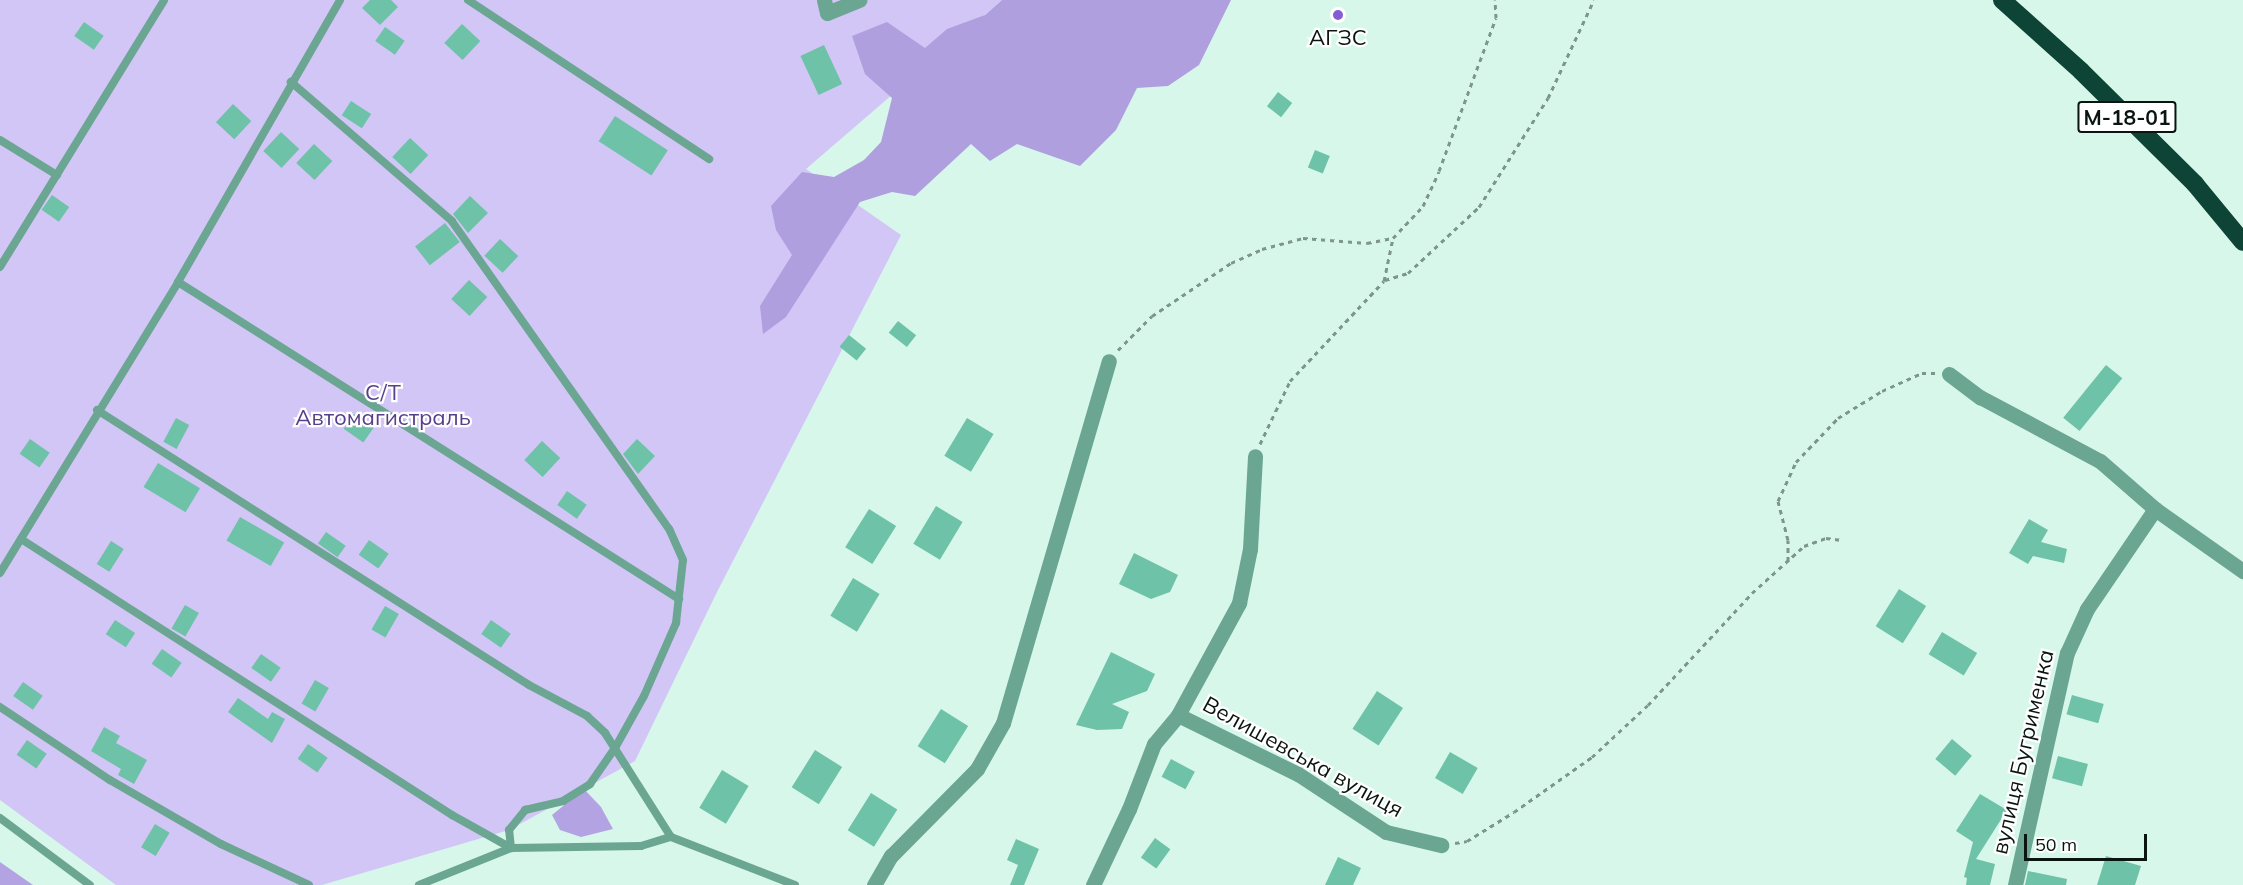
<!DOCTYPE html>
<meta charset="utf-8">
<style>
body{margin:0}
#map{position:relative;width:2243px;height:885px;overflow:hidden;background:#d7f7eb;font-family:Mulish,sans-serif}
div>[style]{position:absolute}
.green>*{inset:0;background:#d2c6f6}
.forest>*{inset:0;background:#b09fdf}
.water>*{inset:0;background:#b4a3e3}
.building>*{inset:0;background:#6ec2a7;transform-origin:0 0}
.path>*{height:3px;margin-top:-1.5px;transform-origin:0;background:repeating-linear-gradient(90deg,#7e958c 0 4.5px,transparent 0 9px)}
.lane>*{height:8px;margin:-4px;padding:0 4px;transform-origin:4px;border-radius:4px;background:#6ba692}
.street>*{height:15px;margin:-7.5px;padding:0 7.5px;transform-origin:7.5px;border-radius:7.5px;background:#6ba692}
.highway>*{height:18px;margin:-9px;padding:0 9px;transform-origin:9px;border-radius:9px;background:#0e4435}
.dots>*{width:16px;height:16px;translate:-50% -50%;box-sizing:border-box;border:3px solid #fff;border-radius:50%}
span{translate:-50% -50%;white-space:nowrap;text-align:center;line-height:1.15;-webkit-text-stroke:4.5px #fff;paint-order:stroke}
.shield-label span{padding:2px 4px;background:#fff;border:2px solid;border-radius:4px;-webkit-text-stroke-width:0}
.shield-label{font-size:21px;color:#0a1511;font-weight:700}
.poi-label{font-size:22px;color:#0a1511}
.park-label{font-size:22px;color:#583f8b}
.street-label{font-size:22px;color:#0a1511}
.scale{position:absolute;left:2024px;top:834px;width:123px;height:27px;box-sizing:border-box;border:3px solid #0a1511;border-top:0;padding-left:8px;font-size:18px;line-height:21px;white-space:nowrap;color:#0a1511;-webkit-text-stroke:4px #fff;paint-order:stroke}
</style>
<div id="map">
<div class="green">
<i style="clip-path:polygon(0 0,1002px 0,806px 169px,901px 235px,717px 592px,635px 761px,509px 830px,322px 885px,116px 885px,0 800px)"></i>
</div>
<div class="forest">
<i style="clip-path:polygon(1002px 0,1231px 0,1199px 65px,1168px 86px,1137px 88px,1116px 130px,1080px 166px,1017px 144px,990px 161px,971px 144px,915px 196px,892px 192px,860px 202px,786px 317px,763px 334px,760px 306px,792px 255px,776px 230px,771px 206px,802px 172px,834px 177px,864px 160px,881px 142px,892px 98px,865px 74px,852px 36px,887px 22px,925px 48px,947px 29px,985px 15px)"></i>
</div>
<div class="water">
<i style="clip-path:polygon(584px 789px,601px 807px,613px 829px,581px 837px,560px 830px,552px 815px)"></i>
<i style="clip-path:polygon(0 862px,33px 885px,0 885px)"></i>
</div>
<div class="building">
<i style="clip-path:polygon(370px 0,391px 0,398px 7px,380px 25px,362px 8px)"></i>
<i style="left:84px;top:22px;width:24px;height:17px;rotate:35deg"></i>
<i style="left:462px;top:24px;width:25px;height:26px;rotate:43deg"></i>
<i style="left:385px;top:27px;width:24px;height:17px;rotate:35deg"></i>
<i style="left:824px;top:45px;width:43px;height:26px;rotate:65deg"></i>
<i style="left:1278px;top:92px;width:18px;height:18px;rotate:38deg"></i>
<i style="left:351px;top:101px;width:24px;height:17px;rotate:33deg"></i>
<i style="left:233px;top:104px;width:25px;height:25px;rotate:43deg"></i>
<i style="left:615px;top:116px;width:63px;height:30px;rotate:33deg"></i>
<i style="left:281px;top:132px;width:25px;height:26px;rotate:43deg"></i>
<i style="left:410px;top:138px;width:25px;height:26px;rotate:43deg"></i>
<i style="left:314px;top:144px;width:25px;height:26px;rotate:43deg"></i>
<i style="left:1315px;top:150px;width:16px;height:19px;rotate:22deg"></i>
<i style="left:52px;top:195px;width:21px;height:18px;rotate:35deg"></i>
<i style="clip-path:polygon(470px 196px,488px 213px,468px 233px,453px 214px)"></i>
<i style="left:445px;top:223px;width:24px;height:38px;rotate:52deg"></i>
<i style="left:500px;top:239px;width:25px;height:23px;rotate:43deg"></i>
<i style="left:469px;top:280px;width:25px;height:26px;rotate:43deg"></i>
<i style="left:898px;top:321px;width:23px;height:15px;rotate:38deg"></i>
<i style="left:849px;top:335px;width:22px;height:15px;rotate:39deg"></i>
<i style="left:2106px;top:365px;width:21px;height:68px;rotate:39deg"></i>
<i style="left:354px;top:414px;width:24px;height:18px;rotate:35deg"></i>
<i style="left:176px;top:418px;width:15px;height:27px;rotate:28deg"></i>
<i style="left:967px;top:418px;width:31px;height:44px;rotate:31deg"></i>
<i style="left:30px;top:439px;width:24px;height:18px;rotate:35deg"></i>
<i style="clip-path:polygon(637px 439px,655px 456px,638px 474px,623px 454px)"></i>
<i style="left:542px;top:441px;width:25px;height:26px;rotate:43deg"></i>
<i style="left:158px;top:463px;width:49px;height:28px;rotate:31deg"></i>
<i style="left:567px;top:491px;width:24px;height:17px;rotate:35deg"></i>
<i style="left:936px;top:506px;width:31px;height:44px;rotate:31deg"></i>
<i style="left:869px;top:509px;width:32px;height:45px;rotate:32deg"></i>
<i style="left:240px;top:517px;width:51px;height:27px;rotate:30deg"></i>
<i style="clip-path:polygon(2029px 519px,2048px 530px,2041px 542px,2067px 549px,2064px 563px,2033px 556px,2028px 564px,2009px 553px)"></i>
<i style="left:326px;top:532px;width:24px;height:14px;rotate:35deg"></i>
<i style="left:369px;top:540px;width:24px;height:18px;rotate:35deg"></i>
<i style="left:111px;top:541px;width:15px;height:27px;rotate:32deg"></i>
<i style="clip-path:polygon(1134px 553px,1178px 575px,1170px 592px,1151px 599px,1119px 584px)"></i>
<i style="left:853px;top:578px;width:31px;height:44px;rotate:31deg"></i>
<i style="left:1899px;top:589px;width:32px;height:44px;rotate:32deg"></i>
<i style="left:185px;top:605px;width:16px;height:27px;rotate:30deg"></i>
<i style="left:385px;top:606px;width:16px;height:27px;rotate:30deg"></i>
<i style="left:115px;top:620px;width:24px;height:17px;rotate:33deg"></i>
<i style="left:491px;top:620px;width:24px;height:17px;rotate:35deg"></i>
<i style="left:1942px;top:632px;width:41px;height:26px;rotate:31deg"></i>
<i style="left:162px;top:649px;width:24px;height:18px;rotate:35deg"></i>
<i style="clip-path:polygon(1111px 652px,1155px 674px,1147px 691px,1112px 704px,1129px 712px,1122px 729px,1097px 730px,1076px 725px)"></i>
<i style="left:261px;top:654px;width:24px;height:17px;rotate:35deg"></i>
<i style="left:315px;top:680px;width:16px;height:27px;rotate:30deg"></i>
<i style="left:23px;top:682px;width:24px;height:17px;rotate:35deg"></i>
<i style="left:1377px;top:691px;width:31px;height:45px;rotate:33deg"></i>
<i style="left:2072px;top:695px;width:33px;height:20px;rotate:16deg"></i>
<i style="clip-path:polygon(238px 698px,268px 719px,272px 712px,285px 719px,272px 743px,228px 712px)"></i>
<i style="left:941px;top:709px;width:32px;height:44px;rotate:32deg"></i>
<i style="clip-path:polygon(104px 727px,120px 736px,116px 743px,147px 760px,134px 784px,118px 775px,121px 769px,91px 751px)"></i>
<i style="left:1952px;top:739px;width:26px;height:26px;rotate:40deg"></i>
<i style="left:27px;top:740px;width:24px;height:18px;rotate:35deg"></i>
<i style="left:308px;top:744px;width:24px;height:18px;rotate:35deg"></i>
<i style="left:815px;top:750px;width:32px;height:44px;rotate:32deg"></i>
<i style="left:1450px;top:752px;width:32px;height:30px;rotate:30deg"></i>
<i style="left:2058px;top:756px;width:31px;height:23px;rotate:15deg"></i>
<i style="left:1171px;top:759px;width:27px;height:20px;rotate:28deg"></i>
<i style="left:722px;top:770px;width:31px;height:44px;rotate:31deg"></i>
<i style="left:871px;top:793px;width:31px;height:44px;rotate:32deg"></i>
<i style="clip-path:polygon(1980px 794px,2007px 810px,1976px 859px,1995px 864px,1990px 885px,1966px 885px,1967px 878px,1964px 877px,1973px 842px,1956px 831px)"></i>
<i style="left:155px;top:824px;width:17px;height:27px;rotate:31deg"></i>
<i style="left:1155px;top:838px;width:19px;height:24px;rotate:36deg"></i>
<i style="clip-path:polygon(1016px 839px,1039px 849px,1024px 885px,1010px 885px,1018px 865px,1007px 860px)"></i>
<i style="clip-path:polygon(2106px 856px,2141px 866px,2135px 885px,2097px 885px)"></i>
<i style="clip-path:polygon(1338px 857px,1361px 868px,1353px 885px,1325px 885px)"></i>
<i style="clip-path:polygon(2028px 871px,2067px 879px,2066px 885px,2025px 885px)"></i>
</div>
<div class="path">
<i style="left:1385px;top:280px;width:24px;rotate:-17deg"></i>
<i style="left:1408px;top:273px;width:97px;rotate:-42.9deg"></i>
<i style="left:1479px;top:207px;width:129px;rotate:-57.7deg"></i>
<i style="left:1548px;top:98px;width:108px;rotate:-64.9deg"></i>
<i style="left:1118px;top:350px;width:48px;rotate:-45deg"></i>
<i style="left:1152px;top:316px;width:95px;rotate:-33.9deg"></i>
<i style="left:1231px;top:263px;width:34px;rotate:-24deg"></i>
<i style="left:1262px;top:249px;width:42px;rotate:-15deg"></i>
<i style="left:1303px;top:238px;width:64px;rotate:4.5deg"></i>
<i style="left:1367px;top:243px;width:26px;rotate:-11deg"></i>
<i style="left:1260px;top:444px;width:70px;rotate:-64.5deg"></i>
<i style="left:1290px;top:381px;width:137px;rotate:-46.8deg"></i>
<i style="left:1384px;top:281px;width:44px;rotate:-78.2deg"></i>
<i style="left:1393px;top:238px;width:44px;rotate:-46.8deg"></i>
<i style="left:1423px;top:206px;width:38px;rotate:-65deg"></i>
<i style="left:1439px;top:171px;width:163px;rotate:-69.6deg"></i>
<i style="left:1496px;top:18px;width:18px;rotate:-93deg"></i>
<i style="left:1788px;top:561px;width:21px;rotate:-90deg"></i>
<i style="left:1788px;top:540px;width:40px;rotate:-104.4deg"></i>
<i style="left:1778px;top:501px;width:43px;rotate:-65.2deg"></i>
<i style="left:1796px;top:462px;width:61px;rotate:-46.3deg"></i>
<i style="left:1838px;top:418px;width:52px;rotate:-31.5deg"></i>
<i style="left:1882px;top:391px;width:44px;rotate:-24.2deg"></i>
<i style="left:1922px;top:373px;width:14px"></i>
<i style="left:1455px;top:843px;width:12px;rotate:-9deg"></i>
<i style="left:1467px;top:841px;width:55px;rotate:-31.7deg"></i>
<i style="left:1514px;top:812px;width:95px;rotate:-35.2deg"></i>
<i style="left:1592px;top:757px;width:76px;rotate:-42.9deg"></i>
<i style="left:1648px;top:705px;width:153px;rotate:-47.1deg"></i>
<i style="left:1752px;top:593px;width:70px;rotate:-42.1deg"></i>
<i style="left:1804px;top:546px;width:23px;rotate:-20deg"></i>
<i style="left:1826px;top:538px;width:16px;rotate:7deg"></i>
</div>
<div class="lane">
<i style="left:468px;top:0;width:289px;rotate:33.4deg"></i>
<i style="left:0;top:140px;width:67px;rotate:31.6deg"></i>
<i style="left:0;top:267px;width:313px;rotate:-58.4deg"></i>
<i style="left:178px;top:282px;width:593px;rotate:32.32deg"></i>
<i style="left:97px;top:410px;width:512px;rotate:32.48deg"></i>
<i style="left:529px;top:685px;width:66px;rotate:28.1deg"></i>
<i style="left:587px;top:716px;width:25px;rotate:43deg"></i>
<i style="left:605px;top:733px;width:123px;rotate:57.6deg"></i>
<i style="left:21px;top:539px;width:512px;rotate:32.63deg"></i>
<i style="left:452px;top:815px;width:68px;rotate:29.2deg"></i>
<i style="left:511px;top:848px;width:18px;rotate:-96deg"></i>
<i style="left:509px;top:830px;width:26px;rotate:-51deg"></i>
<i style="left:525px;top:810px;width:39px;rotate:-13deg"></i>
<i style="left:563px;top:801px;width:32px;rotate:-32deg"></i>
<i style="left:590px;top:784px;width:44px;rotate:-55.2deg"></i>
<i style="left:615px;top:748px;width:60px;rotate:-60.9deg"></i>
<i style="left:644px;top:696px;width:80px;rotate:-66.3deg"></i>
<i style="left:676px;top:623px;width:63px;rotate:-83.7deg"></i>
<i style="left:683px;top:560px;width:34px;rotate:-114deg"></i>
<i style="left:669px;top:529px;width:377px;rotate:-125.2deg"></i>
<i style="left:452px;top:221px;width:213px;rotate:-139.2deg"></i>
<i style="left:0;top:573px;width:341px;rotate:-58.5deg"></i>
<i style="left:178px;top:282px;width:325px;rotate:-60.1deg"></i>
<i style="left:0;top:707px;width:132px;rotate:33.6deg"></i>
<i style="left:110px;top:780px;width:128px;rotate:30deg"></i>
<i style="left:221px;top:844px;width:97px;rotate:25deg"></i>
<i style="left:0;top:818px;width:112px;rotate:36.7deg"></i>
<i style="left:419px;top:885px;width:99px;rotate:-21.9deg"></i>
<i style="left:511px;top:848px;width:130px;rotate:-0.9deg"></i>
<i style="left:641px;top:846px;width:31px;rotate:-17deg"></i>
<i style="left:671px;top:837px;width:133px;rotate:21.2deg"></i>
</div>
<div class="street">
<i style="left:824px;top:0;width:13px;rotate:77deg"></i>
<i style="left:827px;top:13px;width:35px;rotate:-22deg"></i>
<i style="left:1949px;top:374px;width:39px;rotate:37deg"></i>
<i style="left:1980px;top:397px;width:136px;rotate:28.1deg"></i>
<i style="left:2100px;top:461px;width:73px;rotate:41.1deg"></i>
<i style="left:2155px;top:509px;width:108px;rotate:35.2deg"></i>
<i style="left:1178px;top:715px;width:134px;rotate:26.2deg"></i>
<i style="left:1298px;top:774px;width:105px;rotate:33.4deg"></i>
<i style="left:1386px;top:832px;width:57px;rotate:13.3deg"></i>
<i style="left:874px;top:885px;width:34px;rotate:-60deg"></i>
<i style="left:891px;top:856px;width:122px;rotate:-45.3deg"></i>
<i style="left:977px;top:769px;width:53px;rotate:-60.5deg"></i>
<i style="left:1003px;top:723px;width:377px;rotate:-73.7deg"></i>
<i style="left:1093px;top:885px;width:84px;rotate:-64.7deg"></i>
<i style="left:1129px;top:809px;width:70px;rotate:-69deg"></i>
<i style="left:1154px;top:744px;width:38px;rotate:-50deg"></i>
<i style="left:1178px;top:715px;width:128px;rotate:-61.4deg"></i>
<i style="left:1239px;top:603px;width:55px;rotate:-78.5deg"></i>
<i style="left:1250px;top:549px;width:93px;rotate:-86.9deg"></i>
<i style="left:2015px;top:885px;width:238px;rotate:-77.4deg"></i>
<i style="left:2067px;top:653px;width:48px;rotate:-65.6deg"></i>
<i style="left:2087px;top:609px;width:121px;rotate:-55.8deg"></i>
</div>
<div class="highway">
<i style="left:2002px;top:0;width:106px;rotate:41.9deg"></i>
<i style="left:2081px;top:71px;width:161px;rotate:44.7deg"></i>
<i style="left:2195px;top:184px;width:75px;rotate:50.4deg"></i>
</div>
<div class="dots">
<i style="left:1338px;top:15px;background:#865cd6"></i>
</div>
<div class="shield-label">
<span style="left:2127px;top:117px">М-18-01</span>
</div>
<div class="poi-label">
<span style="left:1338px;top:38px">АГЗС</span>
</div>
<div class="park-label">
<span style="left:383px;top:405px">С/Т<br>Автомагистраль</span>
</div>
<div class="street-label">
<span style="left:2023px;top:752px;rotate:-77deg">вулиця Бугрименка</span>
<span style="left:1303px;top:757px;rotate:29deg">Велишевська вулиця</span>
</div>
<div class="scale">50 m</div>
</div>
